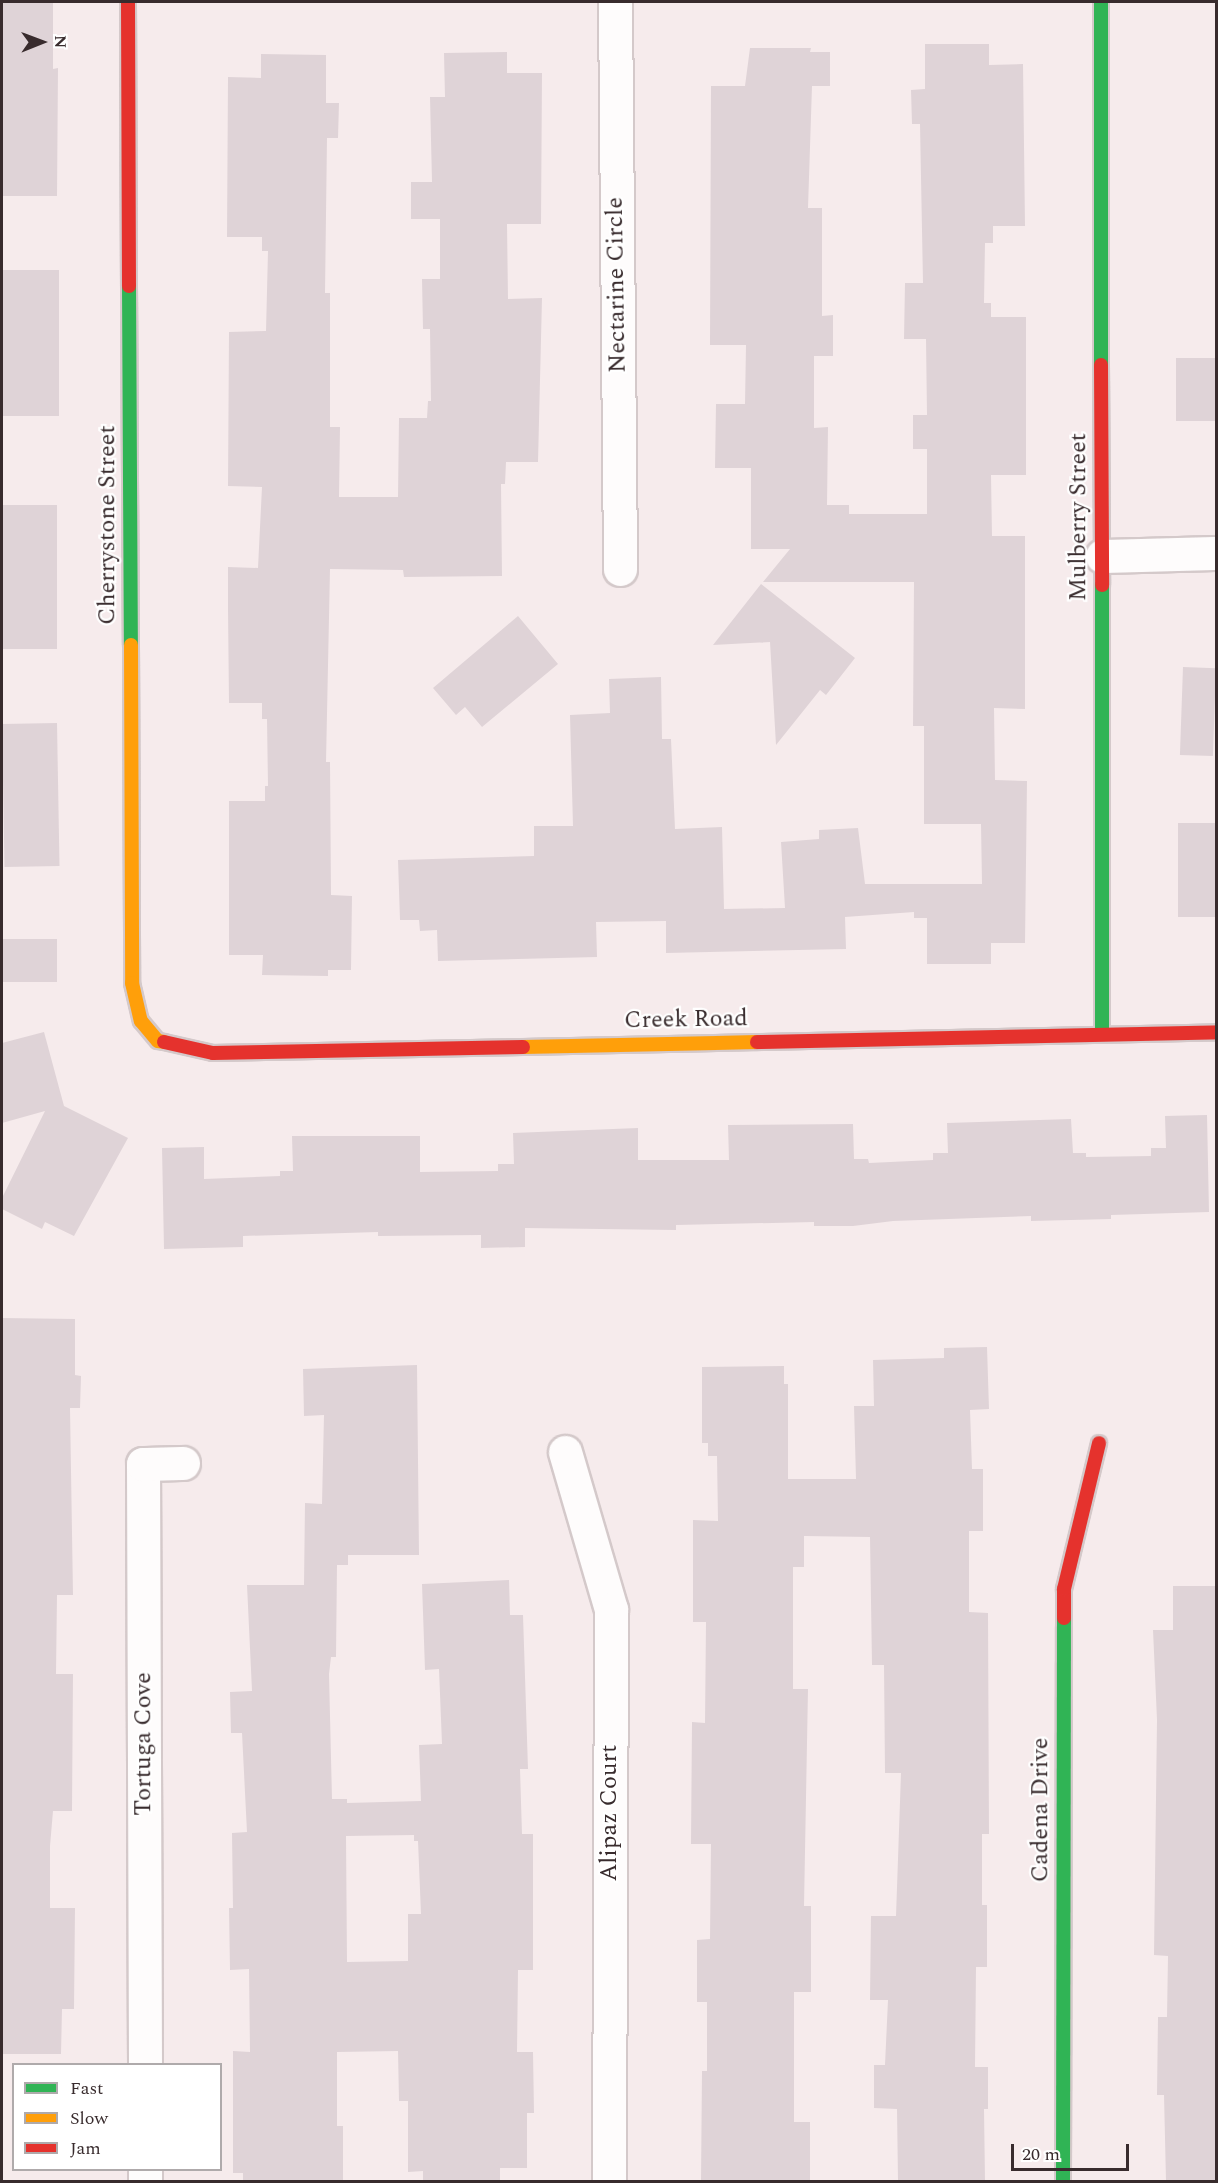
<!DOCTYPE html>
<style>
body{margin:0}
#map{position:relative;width:1218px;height:2183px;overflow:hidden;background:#f6ebec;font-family:Spectral,serif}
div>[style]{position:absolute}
.building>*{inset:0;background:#dfd3d7;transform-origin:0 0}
.roads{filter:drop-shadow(2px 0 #d4c9ca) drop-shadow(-2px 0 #d4c9ca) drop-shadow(0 2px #d4c9ca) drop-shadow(0 -2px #d4c9ca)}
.street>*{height:33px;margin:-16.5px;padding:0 16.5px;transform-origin:16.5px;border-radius:16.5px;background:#fefcfc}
.fast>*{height:14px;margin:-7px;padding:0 7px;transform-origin:7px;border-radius:7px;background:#30b455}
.slow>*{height:14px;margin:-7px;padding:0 7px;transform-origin:7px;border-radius:7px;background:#ff9f0a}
.jam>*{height:14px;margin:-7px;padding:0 7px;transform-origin:7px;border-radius:7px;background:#e5322d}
span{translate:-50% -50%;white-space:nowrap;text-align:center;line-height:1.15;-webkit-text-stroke:4.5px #fff;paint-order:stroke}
.street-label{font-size:24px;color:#382b2d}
.frame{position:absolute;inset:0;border:3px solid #382b2d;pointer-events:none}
.legend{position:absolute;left:12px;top:2063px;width:210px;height:108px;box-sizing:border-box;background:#fff;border:2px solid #afaaab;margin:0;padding:8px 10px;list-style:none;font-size:18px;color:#382b2d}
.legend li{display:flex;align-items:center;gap:12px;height:30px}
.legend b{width:30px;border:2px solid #afaaab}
.north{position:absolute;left:12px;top:12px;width:60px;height:60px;-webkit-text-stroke:4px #fff;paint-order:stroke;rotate:89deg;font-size:16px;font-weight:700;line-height:24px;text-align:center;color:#382b2d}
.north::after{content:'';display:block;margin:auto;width:21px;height:27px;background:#382b2d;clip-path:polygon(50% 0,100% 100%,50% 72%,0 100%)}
.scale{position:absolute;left:1011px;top:2144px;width:118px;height:27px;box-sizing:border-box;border:3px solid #382b2d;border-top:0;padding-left:8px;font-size:18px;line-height:21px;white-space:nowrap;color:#382b2d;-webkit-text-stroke:4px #fff;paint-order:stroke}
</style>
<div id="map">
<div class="building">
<i style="clip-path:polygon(2px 2px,53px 2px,53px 69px,58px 68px,57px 196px,2px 196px)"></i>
<i style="clip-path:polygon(925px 44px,989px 44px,989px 65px,1023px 64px,1025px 226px,993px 226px,993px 243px,985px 243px,984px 303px,991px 303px,991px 317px,1026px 317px,1026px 475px,991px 475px,992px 536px,1025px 536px,1025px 709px,994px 708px,995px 780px,1027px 781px,1025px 943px,991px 943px,991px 964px,927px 964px,927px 918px,914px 918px,914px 912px,845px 917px,846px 949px,666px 953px,666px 921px,596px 922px,597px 957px,438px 961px,437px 930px,420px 931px,419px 920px,400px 920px,398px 860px,534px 856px,534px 826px,573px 826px,570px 715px,610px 713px,609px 679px,661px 677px,662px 739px,671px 739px,675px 829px,722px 827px,724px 909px,785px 908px,781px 842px,819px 839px,819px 830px,858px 828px,865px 884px,982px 884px,981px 824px,924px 824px,924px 726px,913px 726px,914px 582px,763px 582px,790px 549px,751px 549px,751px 468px,715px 468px,716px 404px,745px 404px,746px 345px,710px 345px,711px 86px,745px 86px,750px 48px,811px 48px,810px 52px,830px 52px,830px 86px,812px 86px,808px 208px,822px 208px,822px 316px,833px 315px,833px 356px,814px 356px,814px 428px,828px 427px,827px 505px,849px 505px,849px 514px,927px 514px,927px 449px,913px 449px,913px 415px,927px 415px,926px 339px,904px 339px,905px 283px,923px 283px,920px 124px,912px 124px,911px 90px,925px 89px)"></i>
<i style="clip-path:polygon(507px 52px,507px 73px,542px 73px,541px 224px,507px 224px,508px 299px,542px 298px,538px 462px,506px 462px,505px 484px,501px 484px,502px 576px,404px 577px,403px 570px,330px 569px,326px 762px,330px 762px,331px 895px,352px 896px,351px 970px,328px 970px,328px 976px,262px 975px,263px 955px,229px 955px,229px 801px,265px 801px,265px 786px,268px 786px,267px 719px,262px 719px,262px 703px,229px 703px,228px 609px,228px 567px,258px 568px,262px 487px,228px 486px,229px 332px,266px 331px,268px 251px,262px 251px,262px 237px,227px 237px,228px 77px,261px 78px,261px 54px,326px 55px,326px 103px,339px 103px,338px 138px,327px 138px,325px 293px,330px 293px,330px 427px,340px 427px,339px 497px,398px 497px,399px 418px,427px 418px,428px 401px,431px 401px,430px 329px,423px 329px,422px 279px,440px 279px,440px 219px,411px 219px,411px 182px,432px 182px,430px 97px,445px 97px,444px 53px)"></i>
<i style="left:2px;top:270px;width:57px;height:146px"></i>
<i style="left:1176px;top:358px;width:40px;height:63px"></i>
<i style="left:57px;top:505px;width:144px;height:55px;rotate:90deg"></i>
<i style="clip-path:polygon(761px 584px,855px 658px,826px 695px,820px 690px,776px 745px,770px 642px,713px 645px)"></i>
<i style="clip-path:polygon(518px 616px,558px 664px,482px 727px,465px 707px,456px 715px,433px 688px)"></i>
<i style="left:1183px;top:667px;width:33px;height:88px;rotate:2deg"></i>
<i style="left:57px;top:723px;width:143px;height:55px;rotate:89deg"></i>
<i style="left:1216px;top:823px;width:94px;height:38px;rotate:90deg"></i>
<i style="left:2px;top:939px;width:55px;height:43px"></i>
<i style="clip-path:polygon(44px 1032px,64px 1106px,128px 1138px,74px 1236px,45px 1222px,42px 1229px,2px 1209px,2px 1198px,45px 1111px,2px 1123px,2px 1043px)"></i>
<i style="clip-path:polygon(1207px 1115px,1209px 1212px,1111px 1215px,1111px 1219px,1031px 1221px,1031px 1216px,893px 1221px,853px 1226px,814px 1226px,814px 1222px,676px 1225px,676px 1230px,525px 1228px,525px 1247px,481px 1248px,481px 1235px,378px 1236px,378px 1232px,243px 1236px,243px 1247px,164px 1249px,162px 1148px,204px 1147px,204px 1179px,280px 1176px,280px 1171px,293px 1171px,292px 1136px,420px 1136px,420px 1172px,498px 1171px,498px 1164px,514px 1164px,513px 1133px,638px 1128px,638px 1160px,729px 1160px,728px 1125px,853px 1124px,854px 1159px,868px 1159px,869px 1163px,933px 1160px,933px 1153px,948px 1153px,947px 1123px,1071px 1119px,1073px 1153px,1086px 1153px,1086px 1157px,1151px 1156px,1151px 1148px,1166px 1148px,1165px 1116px)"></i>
<i style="clip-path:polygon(2px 1318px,75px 1319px,75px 1375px,81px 1376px,80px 1408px,70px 1408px,73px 1595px,57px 1595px,56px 1674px,73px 1674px,72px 1811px,53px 1811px,50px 1846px,50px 1908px,75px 1908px,74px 2009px,62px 2009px,61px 2054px,2px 2054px)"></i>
<i style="clip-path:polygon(987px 1347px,989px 1409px,970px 1410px,972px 1469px,983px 1469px,983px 1531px,969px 1531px,969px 1612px,988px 1613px,989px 1834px,982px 1834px,982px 1905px,987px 1905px,987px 1967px,976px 1967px,975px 2067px,988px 2067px,988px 2109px,984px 2109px,985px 2181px,898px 2181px,897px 2109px,874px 2108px,874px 2065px,885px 2065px,888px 2000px,870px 2000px,871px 1916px,896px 1916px,901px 1773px,885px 1773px,884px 1665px,872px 1665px,870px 1537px,804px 1536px,804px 1567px,793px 1567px,793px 1689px,808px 1689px,804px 1906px,811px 1906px,811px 1992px,794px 1992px,794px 2122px,810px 2122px,810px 2181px,701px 2181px,702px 2071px,707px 2071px,707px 2002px,697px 2002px,697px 1940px,710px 1939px,711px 1844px,691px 1844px,692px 1722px,705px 1723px,706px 1622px,693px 1622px,693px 1520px,718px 1521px,717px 1456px,708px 1456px,708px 1443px,702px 1443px,702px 1367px,784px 1366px,784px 1384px,788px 1384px,788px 1479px,856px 1479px,854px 1406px,874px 1406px,873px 1360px,944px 1358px,944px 1348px)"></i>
<i style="clip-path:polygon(evenodd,417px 1365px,419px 1555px,348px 1555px,348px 1565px,337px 1565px,336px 1657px,331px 1657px,329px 1674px,332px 1799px,347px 1799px,347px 1803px,421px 1801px,419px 1745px,442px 1744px,439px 1669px,425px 1670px,422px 1584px,509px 1580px,510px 1615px,523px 1615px,528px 1769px,520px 1769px,522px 1834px,533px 1834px,533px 1970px,518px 1970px,517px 2052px,533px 2052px,534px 2113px,527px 2113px,527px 2168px,500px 2168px,500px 2181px,423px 2181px,423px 2171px,408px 2172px,408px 2101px,399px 2101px,398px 2051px,337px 2052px,337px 2126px,343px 2126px,343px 2181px,243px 2181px,243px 2173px,233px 2173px,233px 2051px,250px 2052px,249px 1969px,230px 1970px,229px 1908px,233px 1908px,232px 1833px,247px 1832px,242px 1733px,231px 1733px,230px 1692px,252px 1691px,247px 1585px,304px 1585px,305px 1503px,322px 1504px,324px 1415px,304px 1416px,303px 1369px,417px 1365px,414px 1835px,414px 1841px,418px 1841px,421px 1914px,408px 1914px,408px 1961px,347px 1962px,346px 1836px,414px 1835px)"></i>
<i style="clip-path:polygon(1173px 1586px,1216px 1586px,1216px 2181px,1166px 2181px,1164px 2095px,1157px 2095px,1158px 2017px,1167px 2017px,1168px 1956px,1154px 1955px,1157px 1720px,1153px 1630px,1173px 1630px)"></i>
</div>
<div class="roads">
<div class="street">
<i style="left:615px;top:2px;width:567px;rotate:89.49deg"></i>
<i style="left:1102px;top:556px;width:114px;rotate:-1.5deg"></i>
<i style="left:565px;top:1452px;width:164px;rotate:73.7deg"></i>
<i style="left:611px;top:1609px;width:573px;rotate:90.2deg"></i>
<i style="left:145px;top:2064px;width:600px;rotate:-90.19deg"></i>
<i style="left:143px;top:1464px;width:40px;rotate:-1.4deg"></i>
<i style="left:145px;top:2170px;width:12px;rotate:90deg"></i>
</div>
<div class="fast">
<i style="left:1101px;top:2px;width:363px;rotate:90deg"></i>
<i style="left:129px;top:286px;width:359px;rotate:89.7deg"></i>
<i style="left:1102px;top:585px;width:448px;rotate:90deg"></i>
<i style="left:1063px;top:2182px;width:564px;rotate:-89.9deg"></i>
</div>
<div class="slow">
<i style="left:131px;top:645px;width:338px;rotate:89.8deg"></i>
<i style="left:132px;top:983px;width:39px;rotate:77deg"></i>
<i style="left:141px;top:1021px;width:26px;rotate:50deg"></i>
<i style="left:158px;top:1041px;width:6px;rotate:9deg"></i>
<i style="left:523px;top:1047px;width:234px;rotate:-1.2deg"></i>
</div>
<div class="jam">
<i style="left:128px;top:2px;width:284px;rotate:89.8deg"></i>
<i style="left:1101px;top:365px;width:220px;rotate:89.7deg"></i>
<i style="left:164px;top:1042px;width:50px;rotate:12.7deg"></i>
<i style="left:213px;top:1053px;width:310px;rotate:-1.1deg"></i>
<i style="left:757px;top:1042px;width:459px;rotate:-1.2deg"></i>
<i style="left:1064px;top:1618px;width:29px;rotate:-90deg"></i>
<i style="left:1064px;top:1589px;width:150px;rotate:-76.5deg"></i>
</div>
</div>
<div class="street-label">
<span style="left:617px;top:285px;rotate:-91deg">Nectarine Circle</span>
<span style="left:1079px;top:517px;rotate:-90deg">Mulberry Street</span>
<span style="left:108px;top:525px;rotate:-90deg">Cherrystone Street</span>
<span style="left:686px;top:1020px;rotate:-1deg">Creek Road</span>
<span style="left:144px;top:1744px;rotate:-90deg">Tortuga Cove</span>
<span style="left:1041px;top:1810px;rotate:-90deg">Cadena Drive</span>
<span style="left:610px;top:1813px;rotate:-90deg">Alipaz Court</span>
</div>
<div class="frame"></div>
<ul class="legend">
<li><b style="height:8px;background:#30b455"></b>Fast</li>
<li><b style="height:8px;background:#ff9f0a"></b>Slow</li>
<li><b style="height:8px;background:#e5322d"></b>Jam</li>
</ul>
<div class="north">N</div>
<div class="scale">20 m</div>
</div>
